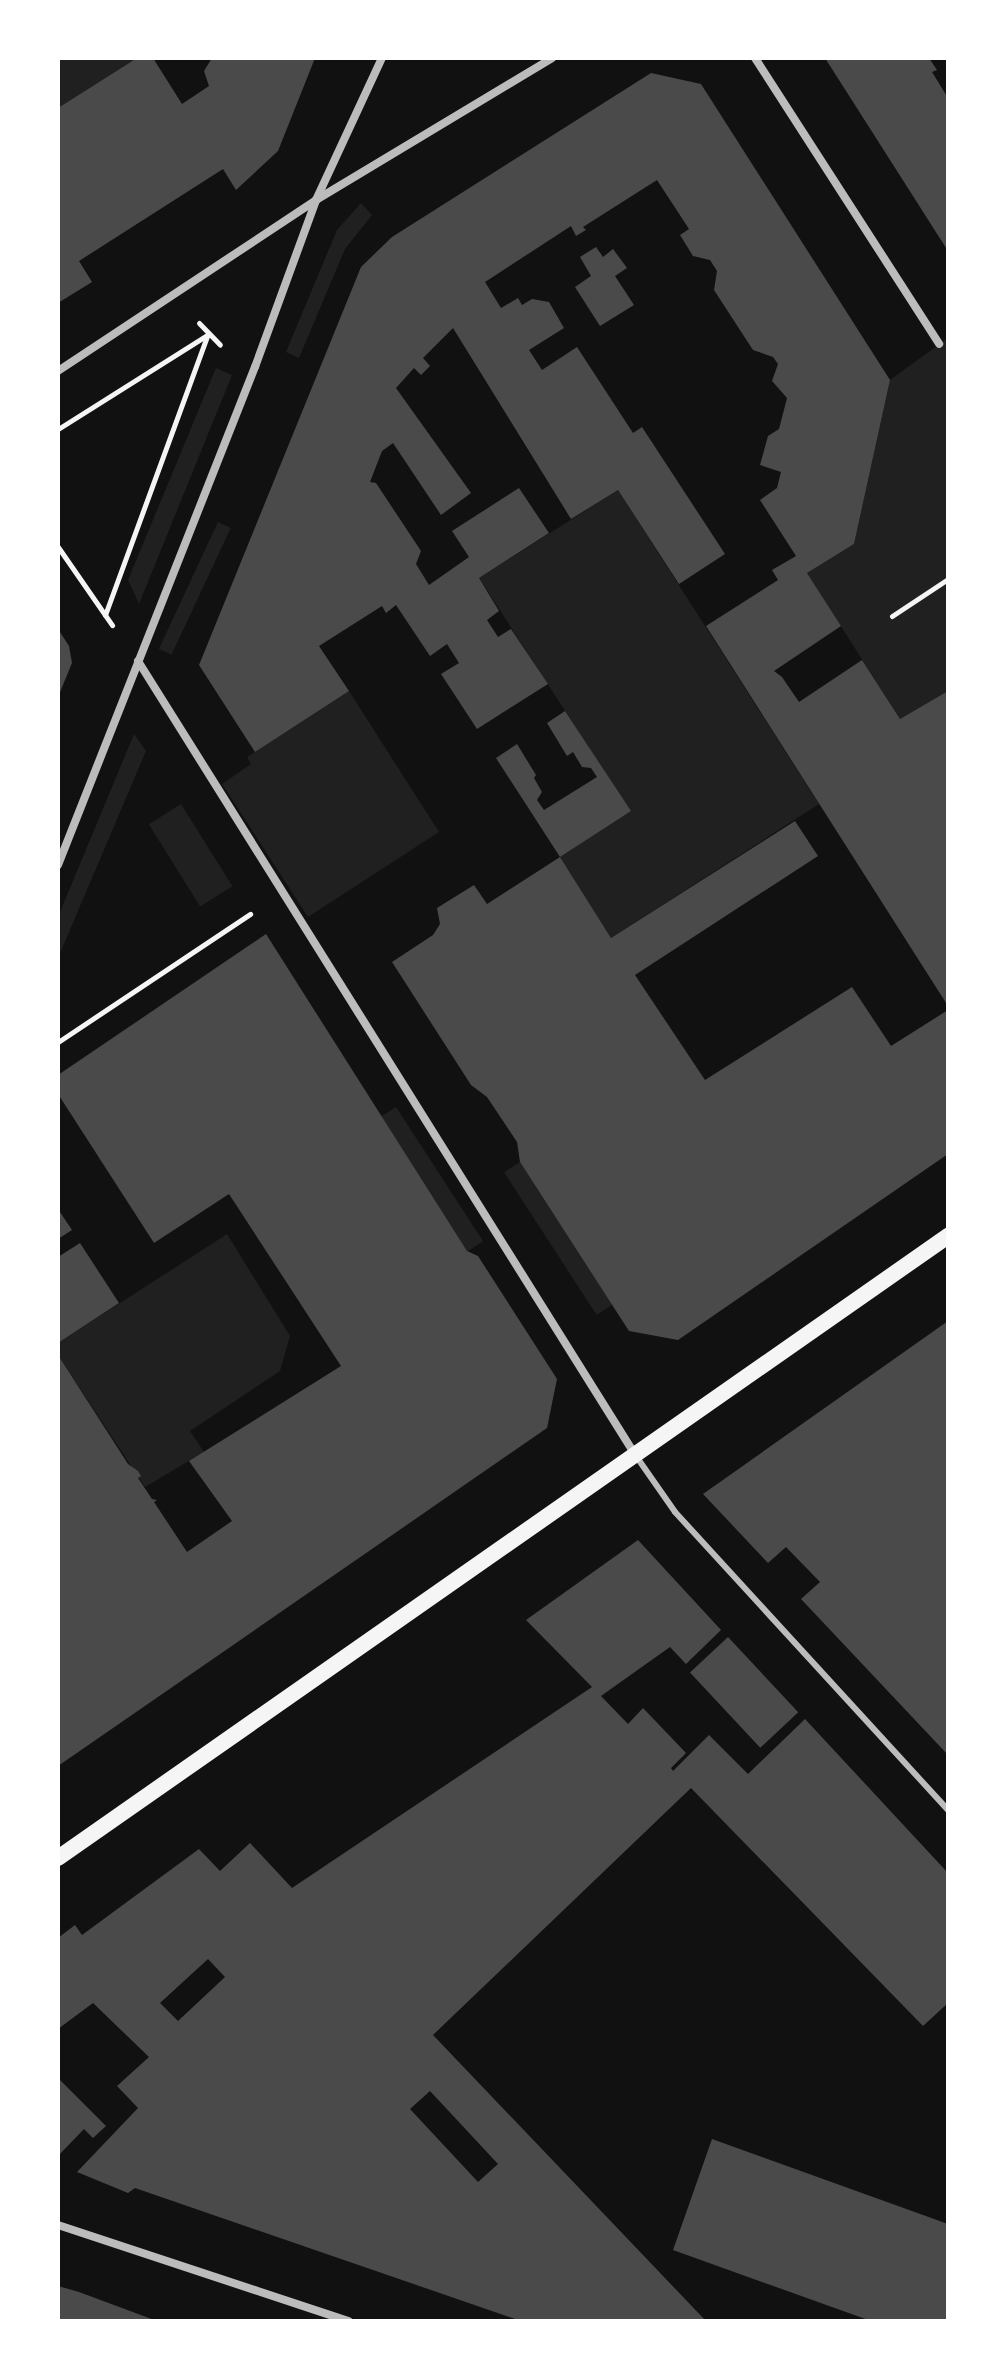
<!DOCTYPE html>
<style>
body{margin:0}
#map{position:relative;width:1006px;height:2379px;overflow:hidden;background:#111;font-family:"PT Serif",serif}
div>[style]{position:absolute}
.green>*{inset:0;background:#202020;transform-origin:0 0}
.building>*{inset:0;background:#4a4a4a;transform-origin:0 0}
.path>*{height:5px;margin:-2.5px;padding:0 2.5px;transform-origin:2.5px;border-radius:2.5px;background:#f5f5f5}
.service>*{height:6px;margin:-3px;padding:0 3px;transform-origin:3px;border-radius:3px;background:#bcbcbc}
.minor>*{height:8px;margin:-4px;padding:0 4px;transform-origin:4px;border-radius:4px;background:#bcbcbc}
.secondary>*{height:16px;margin:-8px;padding:0 8px;transform-origin:8px;border-radius:8px;background:#f5f5f5}
span{translate:-50% -50%;white-space:nowrap;text-align:center;line-height:1.15;-webkit-text-stroke:7px #fff;paint-order:stroke}
.frame{position:absolute;inset:0;border:60px solid #fff;pointer-events:none}
</style>
<div id="map">
<div class="green">
<i style="clip-path:polygon(58px 58px,137px 58px,58px 108px)"></i>
<i style="clip-path:polygon(361px 203px,372px 215px,345px 249px,299px 358px,286px 352px,337px 230px)"></i>
<i style="clip-path:polygon(948px 338px,948px 691px,900px 719px,807px 573px,854px 544px,890px 380px)"></i>
<i style="clip-path:polygon(216px 368px,232px 375px,139px 604px,128px 580px)"></i>
<i style="clip-path:polygon(618px 490px,819px 804px,611px 938px,560px 857px,630px 811px,479px 578px)"></i>
<i style="left:218px;top:522px;width:14px;height:140px;rotate:25deg"></i>
<i style="clip-path:polygon(349px 691px,439px 832px,308px 917px,222px 784px,251px 764px,247px 757px)"></i>
<i style="clip-path:polygon(134px 734px,146px 751px,58px 958px,58px 917px)"></i>
<i style="left:181px;top:804px;width:97px;height:38px;rotate:58deg"></i>
<i style="left:396px;top:1107px;width:160px;height:19px;rotate:57deg"></i>
<i style="left:520px;top:1162px;width:170px;height:19px;rotate:57deg"></i>
<i style="clip-path:polygon(227px 1234px,290px 1336px,280px 1371px,190px 1431px,204px 1452px,145px 1487px,58px 1355px,58px 1343px)"></i>
</div>
<div class="building">
<i style="clip-path:polygon(137px 58px,153px 58px,182px 104px,209px 86px,204px 71px,212px 58px,315px 58px,278px 151px,236px 190px,223px 169px,79px 261px,92px 282px,58px 303px,58px 108px)"></i>
<i style="clip-path:polygon(825px 58px,929px 58px,937px 70px,932px 72px,948px 98px,948px 251px)"></i>
<i style="clip-path:polygon(651px 73px,701px 84px,890px 380px,854px 544px,807px 573px,841px 626px,774px 671px,782px 677px,799px 702px,862px 660px,900px 719px,948px 691px,948px 1006px,706px 626px,778px 580px,772px 570px,796px 556px,760px 500px,777px 488px,781px 472px,760px 465px,768px 436px,779px 429px,787px 398px,772px 381px,778px 364px,773px 357px,753px 350px,714px 290px,717px 271px,710px 260px,693px 256px,680px 235px,689px 229px,657px 180px,583px 227px,586px 230px,576px 236px,571px 226px,485px 282px,501px 308px,518px 298px,522px 305px,532px 299px,549px 302px,564px 328px,529px 350px,542px 370px,577px 347px,633px 433px,642px 427px,725px 554px,679px 584px,618px 490px,571px 519px,453px 328px,423px 358px,430px 366px,421px 375px,414px 368px,396px 388px,471px 493px,441px 515px,393px 443px,382px 451px,370px 482px,376px 483px,421px 551px,416px 564px,429px 585px,469px 557px,452px 531px,519px 488px,549px 533px,479px 578px,499px 611px,487px 620px,498px 637px,511px 629px,548px 684px,477px 729px,441px 674px,459px 663px,447px 644px,430px 656px,396px 605px,386px 613px,382px 606px,319px 646px,349px 691px,255px 752px,199px 665px,361px 267px,392px 237px)"></i>
<i style="clip-path:polygon(596px 247px,603px 257px,613px 249px,627px 268px,615px 276px,634px 305px,600px 326px,575px 287px,591px 276px,580px 257px)"></i>
<i style="clip-path:polygon(58px 629px,69px 646px,72px 663px,58px 697px)"></i>
<i style="clip-path:polygon(565px 711px,631px 811px,560px 857px,496px 758px,517px 744px,536px 775px,534px 778px,542px 792px,537px 800px,544px 810px,597px 777px,591px 768px,582px 767px,573px 752px,567px 756px,547px 723px)"></i>
<i style="clip-path:polygon(795px 821px,818px 856px,635px 975px,705px 1080px,852px 987px,891px 1046px,948px 1010px,948px 1154px,678px 1340px,629px 1331px,520px 1162px,517px 1142px,487px 1097px,471px 1085px,392px 962px,433px 935px,440px 924px,437px 908px,474px 885px,487px 904px,560px 857px,611px 938px)"></i>
<i style="clip-path:polygon(266px 934px,467px 1251px,478px 1256px,557px 1379px,547px 1428px,58px 1766px,58px 1355px,128px 1464px,138px 1471px,141px 1476px,138px 1478px,152px 1499px,157px 1500px,154px 1502px,187px 1552px,232px 1521px,189px 1461px,341px 1366px,229px 1194px,154px 1243px,58px 1094px,58px 1075px)"></i>
<i style="clip-path:polygon(58px 1209px,72px 1230px,58px 1239px)"></i>
<i style="clip-path:polygon(80px 1243px,119px 1303px,58px 1343px,58px 1257px)"></i>
<i style="clip-path:polygon(948px 1321px,948px 1755px,801px 1599px,820px 1582px,786px 1547px,768px 1563px,703px 1494px)"></i>
<i style="clip-path:polygon(evenodd,638px 1540px,721px 1630px,686px 1664px,670px 1647px,601px 1696px,628px 1724px,643px 1708px,686px 1753px,671px 1768px,673px 1771px,709px 1735px,748px 1774px,805px 1719px,948px 1873px,948px 2003px,923px 2026px,691px 1788px,433px 2035px,706px 2321px,521px 2321px,135px 2188px,128px 2193px,77px 2172px,138px 2108px,117px 2086px,149px 2057px,93px 2003px,58px 2029px,58px 1938px,75px 1925px,82px 1935px,199px 1849px,220px 1871px,250px 1843px,292px 1888px,592px 1687px,526px 1620px,638px 1540px,208px 1959px,225px 1977px,178px 2021px,160px 2003px,208px 1959px,638px 1540px,430px 2091px,498px 2164px,478px 2182px,410px 2109px,430px 2091px)"></i>
<i style="left:728px;top:1637px;width:103px;height:52px;rotate:47deg"></i>
<i style="clip-path:polygon(58px 2078px,106px 2126px,93px 2138px,84px 2129px,58px 2156px)"></i>
<i style="clip-path:polygon(712px 2139px,948px 2224px,948px 2321px,871px 2321px,673px 2250px)"></i>
<i style="clip-path:polygon(58px 2286px,79px 2292px,157px 2321px,58px 2321px)"></i>
</div>
<div class="path">
<i style="left:199px;top:323px;width:30px;rotate:46deg"></i>
<i style="left:58px;top:429px;width:176px;rotate:-32.2deg"></i>
<i style="left:58px;top:547px;width:95px;rotate:55.3deg"></i>
<i style="left:105px;top:615px;width:299px;rotate:-69.9deg"></i>
<i style="left:892px;top:616px;width:67px;rotate:-33.5deg"></i>
<i style="left:58px;top:1042px;width:231px;rotate:-33.7deg"></i>
</div>
<div class="service">
<i style="left:636px;top:1456px;width:68px;rotate:55.1deg"></i>
<i style="left:675px;top:1512px;width:404px;rotate:47.5deg"></i>
</div>
<div class="minor">
<i style="left:755px;top:58px;width:340px;rotate:57.2deg"></i>
<i style="left:58px;top:371px;width:310px;rotate:-33.5deg"></i>
<i style="left:316px;top:200px;width:275px;rotate:-31deg"></i>
<i style="left:138px;top:661px;width:934px;rotate:57.94deg"></i>
<i style="left:58px;top:865px;width:536px;rotate:-68.42deg"></i>
<i style="left:255px;top:367px;width:178px;rotate:-69.9deg"></i>
<i style="left:316px;top:200px;width:157px;rotate:-65.1deg"></i>
<i style="left:58px;top:2225px;width:306px;rotate:18.3deg"></i>
</div>
<div class="secondary">
<i style="left:58px;top:1858px;width:1086px;rotate:-34.95deg"></i>
</div>
<div class="frame"></div>
</div>
